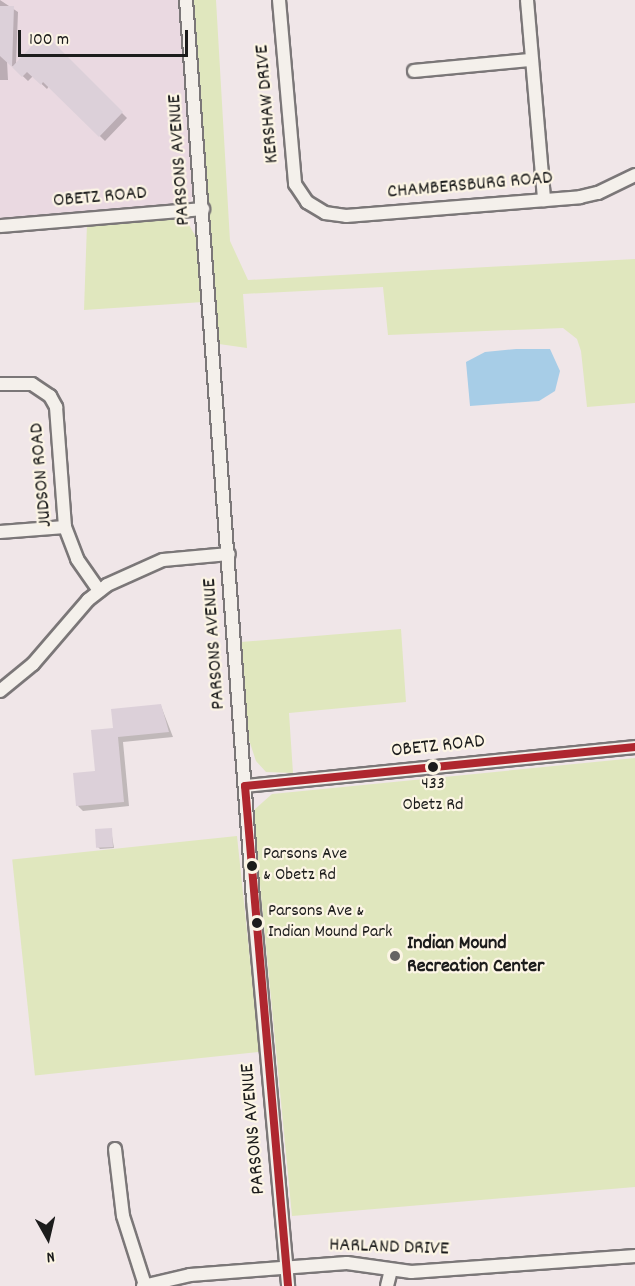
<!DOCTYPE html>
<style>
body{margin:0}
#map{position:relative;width:635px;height:1286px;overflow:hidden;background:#f0e6e8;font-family:Dekko,sans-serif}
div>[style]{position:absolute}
.built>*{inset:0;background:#ead9e1}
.green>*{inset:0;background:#e0e7be;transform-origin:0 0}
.water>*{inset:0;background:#a7cde7}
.shadow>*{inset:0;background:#0003}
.building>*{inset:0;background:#dcd0d9;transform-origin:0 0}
.roads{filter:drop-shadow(2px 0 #7b7778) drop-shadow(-2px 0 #7b7778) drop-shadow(0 2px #7b7778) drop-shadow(0 -2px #7b7778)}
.minor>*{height:12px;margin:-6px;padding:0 6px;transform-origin:6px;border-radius:6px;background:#f4f0eb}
.bus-1>*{height:8px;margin:-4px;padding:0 4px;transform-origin:4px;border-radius:4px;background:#af272f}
.dots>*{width:16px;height:16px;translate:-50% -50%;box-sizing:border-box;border:3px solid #fcf5e5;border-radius:50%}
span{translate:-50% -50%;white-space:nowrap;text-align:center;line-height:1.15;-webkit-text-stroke:4.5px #fcf5e5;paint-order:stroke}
.bus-label{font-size:18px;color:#1c1c1c}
.left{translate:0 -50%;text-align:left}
.street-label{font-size:20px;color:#1c1c1c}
.poi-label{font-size:20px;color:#1c1c1c;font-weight:700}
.north{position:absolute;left:18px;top:1208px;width:60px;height:60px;-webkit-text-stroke:4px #fcf5e5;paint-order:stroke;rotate:172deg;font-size:16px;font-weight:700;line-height:24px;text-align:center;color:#1c1c1c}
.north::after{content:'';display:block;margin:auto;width:21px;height:27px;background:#1c1c1c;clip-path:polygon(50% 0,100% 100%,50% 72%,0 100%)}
.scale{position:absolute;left:18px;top:30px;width:170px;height:27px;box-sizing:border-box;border:3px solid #1c1c1c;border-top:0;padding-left:8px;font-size:18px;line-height:21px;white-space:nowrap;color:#1c1c1c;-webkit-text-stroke:4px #fcf5e5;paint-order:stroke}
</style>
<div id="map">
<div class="built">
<i style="clip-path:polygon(0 0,179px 0,194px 193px,190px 202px,0 222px)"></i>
</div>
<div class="green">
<i style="clip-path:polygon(192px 0,216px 0,230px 241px,248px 280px,635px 259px,635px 403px,587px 407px,581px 351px,577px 339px,563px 328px,388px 335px,383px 287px,243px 294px,247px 348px,219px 344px)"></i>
<i style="clip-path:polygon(169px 218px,186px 220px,199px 242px,203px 302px,84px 310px,87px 224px)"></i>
<i style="clip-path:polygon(401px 629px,406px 702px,289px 713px,293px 773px,266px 772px,256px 761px,247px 734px,241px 642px)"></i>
<i style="clip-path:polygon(635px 758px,635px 1187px,292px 1216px,253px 811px,272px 794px)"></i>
<i style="left:237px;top:836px;width:217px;height:226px;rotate:84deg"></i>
</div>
<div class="water">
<i style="clip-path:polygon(516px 349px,550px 349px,560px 371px,555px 391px,539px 401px,470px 406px,466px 362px,485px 352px)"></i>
</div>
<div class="shadow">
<i style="clip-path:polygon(0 0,18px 12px,16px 64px,44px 35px,127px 118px,105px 141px,49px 86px,47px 89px,33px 76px,28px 81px,7px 61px,8px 80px,0 80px)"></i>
<i style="clip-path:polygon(161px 706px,173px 737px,123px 742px,129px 806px,83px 811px,78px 806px,115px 729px)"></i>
<i style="clip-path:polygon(111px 830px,114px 848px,100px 849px,98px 847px)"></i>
</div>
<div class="building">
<i style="clip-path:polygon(0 6px,14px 6px,12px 67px,0 56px)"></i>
<i style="clip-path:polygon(44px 33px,123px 112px,99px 137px,43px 82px,41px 85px,27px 72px,22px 77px,12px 67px)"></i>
<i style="clip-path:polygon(161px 704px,169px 732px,118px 737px,124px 802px,76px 806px,73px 773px,95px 771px,91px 730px,113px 728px,111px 709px)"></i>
<i style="left:112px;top:828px;width:19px;height:17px;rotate:87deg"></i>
</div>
<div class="roads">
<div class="minor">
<i style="left:186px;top:0;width:902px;rotate:85.74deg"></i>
<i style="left:253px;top:900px;width:388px;rotate:84.8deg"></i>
<i style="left:279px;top:0;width:185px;rotate:85deg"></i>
<i style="left:295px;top:184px;width:22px;rotate:56deg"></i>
<i style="left:307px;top:202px;width:21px;rotate:31deg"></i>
<i style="left:325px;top:213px;width:21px;rotate:8deg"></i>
<i style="left:346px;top:216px;width:235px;rotate:-4.6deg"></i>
<i style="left:580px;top:197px;width:18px;rotate:-13deg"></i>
<i style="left:598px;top:193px;width:41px;rotate:-25.9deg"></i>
<i style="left:527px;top:0;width:201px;rotate:85.1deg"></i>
<i style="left:414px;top:71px;width:118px;rotate:-5.4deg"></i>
<i style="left:0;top:226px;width:204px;rotate:-4.8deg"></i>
<i style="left:0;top:384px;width:32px"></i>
<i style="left:32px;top:384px;width:22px;rotate:34deg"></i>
<i style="left:50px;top:396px;width:13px;rotate:61deg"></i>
<i style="left:56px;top:407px;width:120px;rotate:85.7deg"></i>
<i style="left:65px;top:527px;width:34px;rotate:69deg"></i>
<i style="left:77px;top:559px;width:39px;rotate:55deg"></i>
<i style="left:0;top:532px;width:65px;rotate:-4.4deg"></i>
<i style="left:0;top:691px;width:43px;rotate:-39.3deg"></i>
<i style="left:33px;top:664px;width:84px;rotate:-49.3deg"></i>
<i style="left:88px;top:600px;width:24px;rotate:-38deg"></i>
<i style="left:107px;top:585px;width:61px;rotate:-24.1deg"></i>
<i style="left:163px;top:560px;width:66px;rotate:-5.2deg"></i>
<i style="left:245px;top:786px;width:392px;rotate:-5.7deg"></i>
<i style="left:115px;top:1149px;width:67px;rotate:83.2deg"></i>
<i style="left:123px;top:1216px;width:72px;rotate:72.3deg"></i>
<i style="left:143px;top:1286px;width:48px;rotate:-13.2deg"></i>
<i style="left:190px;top:1275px;width:157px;rotate:-4.4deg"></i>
<i style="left:347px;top:1263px;width:65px;rotate:8deg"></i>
<i style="left:411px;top:1272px;width:225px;rotate:-4.1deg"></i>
<i style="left:387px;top:1286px;width:16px;rotate:-76deg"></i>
</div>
</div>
<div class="bus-1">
<i style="left:245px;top:786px;width:502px;rotate:85.08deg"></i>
<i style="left:245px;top:786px;width:392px;rotate:-5.7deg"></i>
</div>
<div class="dots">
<i style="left:433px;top:767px;background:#1c1c1c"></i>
<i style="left:252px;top:866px;background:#1c1c1c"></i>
<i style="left:257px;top:923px;background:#1c1c1c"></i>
<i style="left:395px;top:956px;background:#666363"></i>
</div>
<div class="bus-label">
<span style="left:433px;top:796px">433<br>Obetz Rd</span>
<span class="left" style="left:263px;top:866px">Parsons Ave<br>&amp; Obetz Rd</span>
<span class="left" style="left:268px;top:923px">Parsons Ave &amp;<br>Indian Mound Park</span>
</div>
<div class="street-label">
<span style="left:268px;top:104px;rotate:-95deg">KERSHAW DRIVE</span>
<span style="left:180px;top:160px;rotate:-94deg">PARSONS AVENUE</span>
<span style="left:470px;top:186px;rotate:-5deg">CHAMBERSBURG ROAD</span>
<span style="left:100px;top:198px;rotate:-5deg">OBETZ ROAD</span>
<span style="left:42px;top:475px;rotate:-95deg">JUDSON ROAD</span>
<span style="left:215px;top:644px;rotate:-94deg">PARSONS AVENUE</span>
<span style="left:438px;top:747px;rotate:-6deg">OBETZ ROAD</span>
<span style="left:254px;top:1129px;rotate:-95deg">PARSONS AVENUE</span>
<span style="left:389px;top:1248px;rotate:2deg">HARLAND DRIVE</span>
</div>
<div class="poi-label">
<span class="left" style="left:407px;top:956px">Indian Mound<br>Recreation Center</span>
</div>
<div class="north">N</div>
<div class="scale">100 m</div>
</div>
